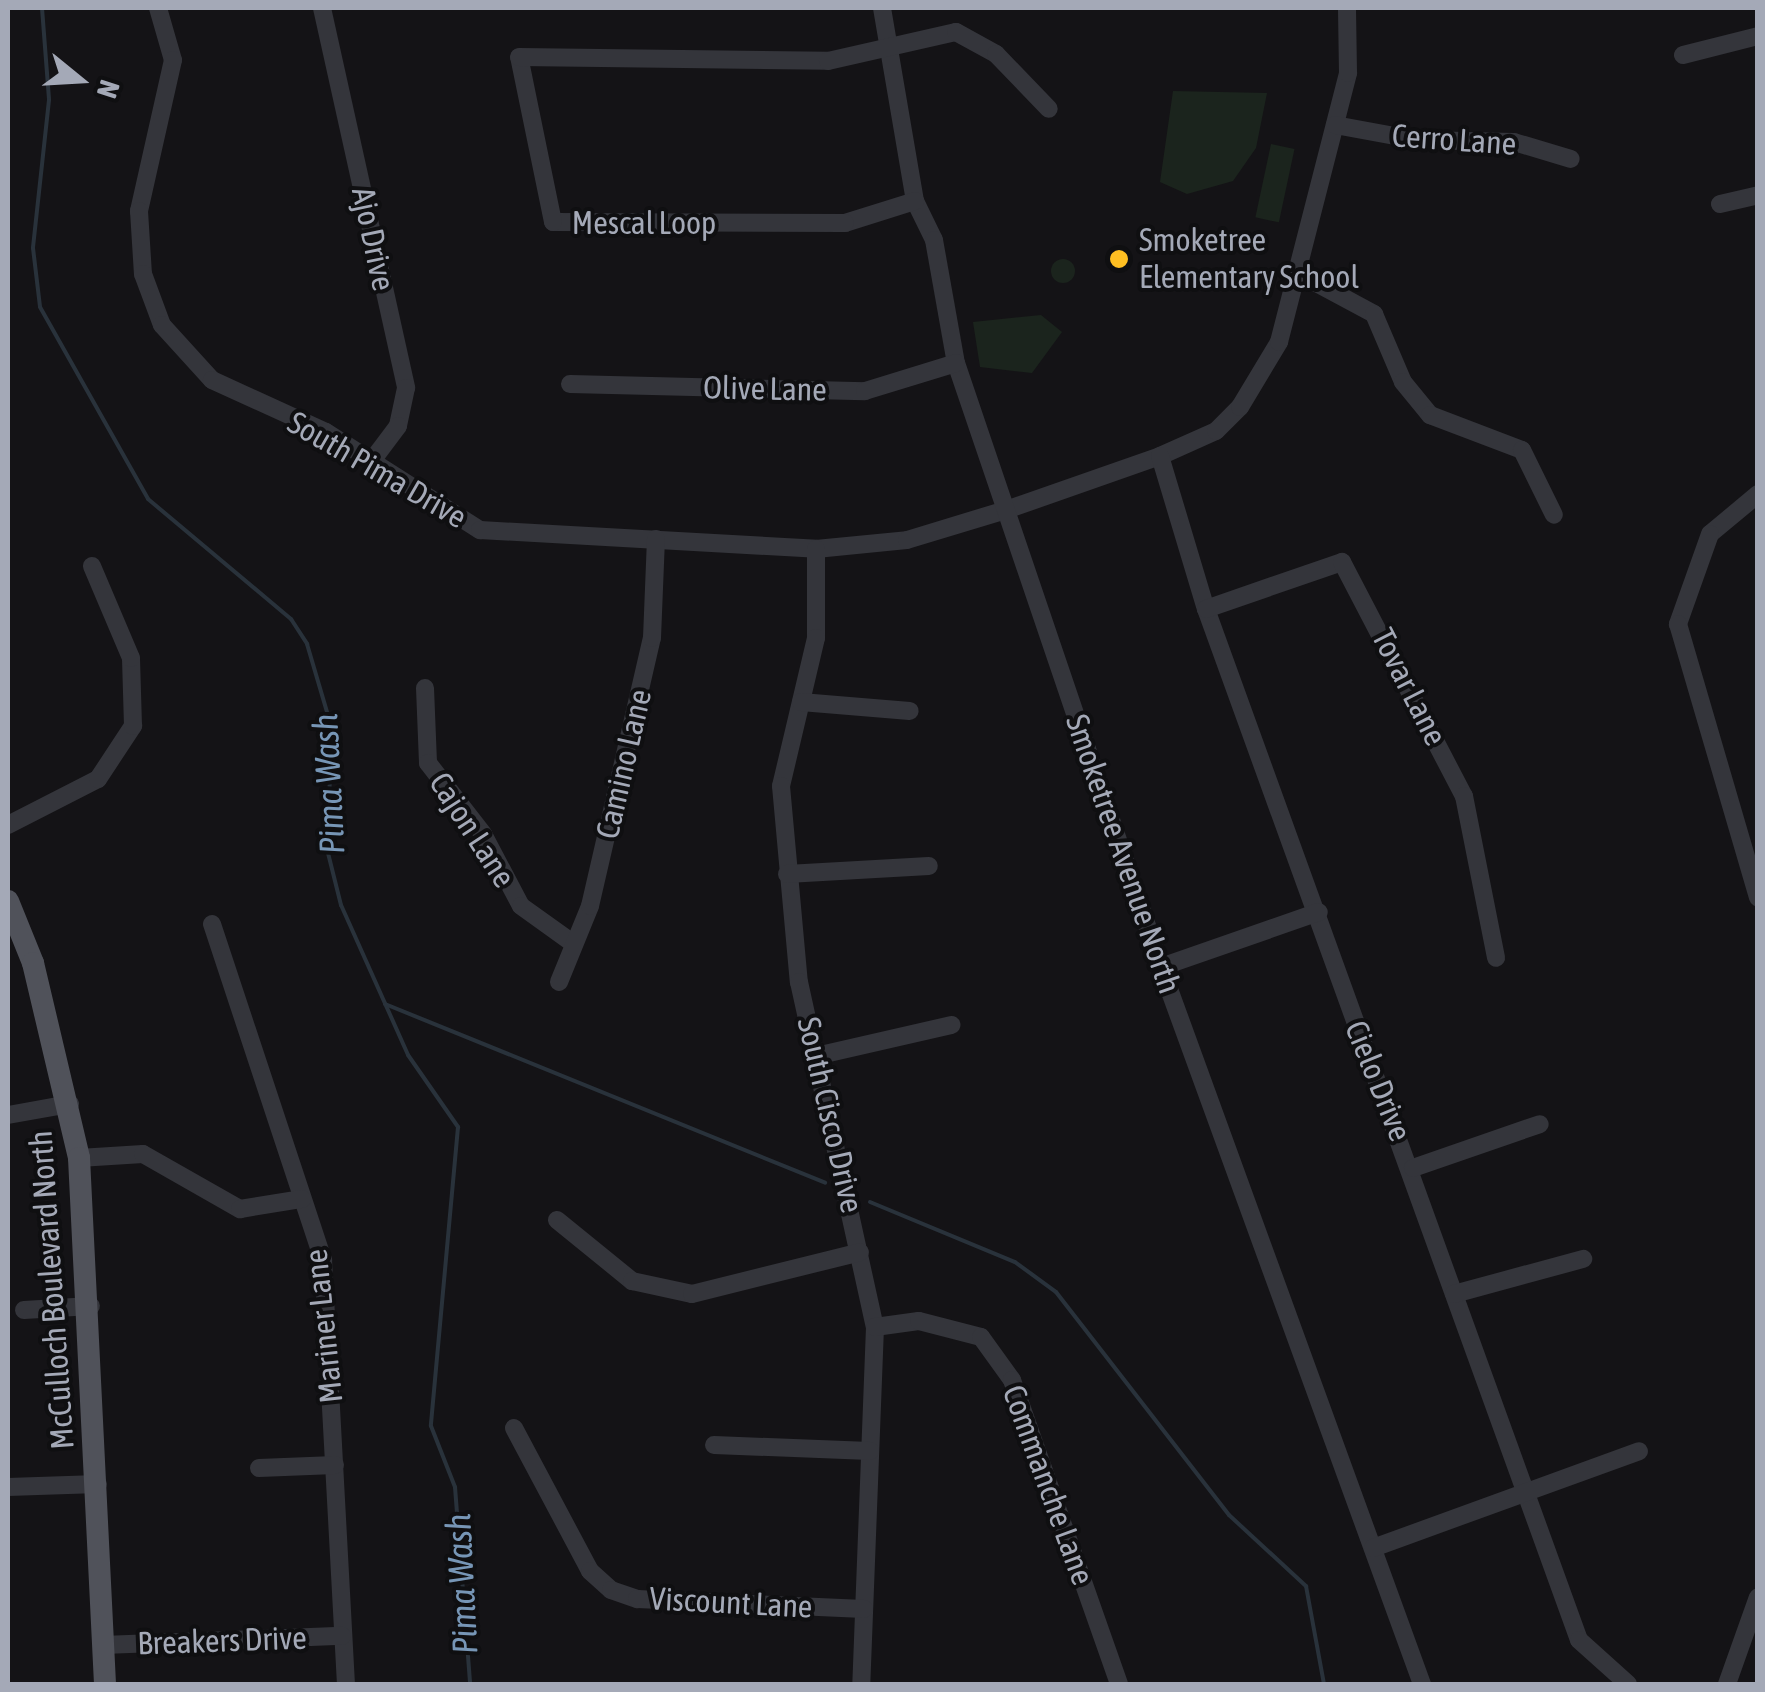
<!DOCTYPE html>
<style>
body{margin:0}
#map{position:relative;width:1765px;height:1692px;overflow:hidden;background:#141316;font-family:"Asap Condensed",sans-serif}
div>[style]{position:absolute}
.green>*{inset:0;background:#1b241d;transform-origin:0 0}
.round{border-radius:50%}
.stream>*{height:4px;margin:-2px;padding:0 2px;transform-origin:2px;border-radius:2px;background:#29323b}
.minor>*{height:18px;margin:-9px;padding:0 9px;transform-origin:9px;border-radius:9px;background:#34353b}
.major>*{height:22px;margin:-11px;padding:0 11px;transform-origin:11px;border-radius:11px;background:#50525a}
.dots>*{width:28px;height:28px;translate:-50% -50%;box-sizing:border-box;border:5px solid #0f0f11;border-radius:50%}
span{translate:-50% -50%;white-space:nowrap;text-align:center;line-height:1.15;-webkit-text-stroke:8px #0f0f11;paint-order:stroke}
.street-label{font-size:32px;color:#a4a9b7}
.poi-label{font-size:32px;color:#a4a9b7}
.left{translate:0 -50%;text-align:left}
.water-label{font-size:35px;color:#7796b6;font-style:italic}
.frame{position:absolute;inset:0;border:10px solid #a4a9b7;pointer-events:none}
.north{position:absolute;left:30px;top:30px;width:100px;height:100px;-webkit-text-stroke:8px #0f0f11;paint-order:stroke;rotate:108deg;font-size:28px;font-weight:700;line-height:40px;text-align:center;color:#a4a9b7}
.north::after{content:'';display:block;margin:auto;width:35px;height:45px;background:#a4a9b7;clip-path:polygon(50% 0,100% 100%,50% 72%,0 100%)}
</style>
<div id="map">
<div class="green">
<i style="clip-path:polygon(1173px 91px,1267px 93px,1256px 148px,1233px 181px,1187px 194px,1160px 182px)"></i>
<i style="left:1271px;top:144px;width:24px;height:75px;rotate:12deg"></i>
<i class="round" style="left:1051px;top:259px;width:24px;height:24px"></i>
<i style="clip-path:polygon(1041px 315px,1062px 332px,1032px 373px,980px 367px,973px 322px)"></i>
</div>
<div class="stream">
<i style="left:42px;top:8px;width:92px;rotate:85.6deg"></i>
<i style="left:49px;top:100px;width:149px;rotate:96.2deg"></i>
<i style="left:33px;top:248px;width:59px;rotate:83.2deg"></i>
<i style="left:40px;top:307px;width:220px;rotate:60.6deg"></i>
<i style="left:148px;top:499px;width:187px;rotate:40deg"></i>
<i style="left:291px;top:619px;width:30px;rotate:57deg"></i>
<i style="left:307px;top:644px;width:89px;rotate:73.6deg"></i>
<i style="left:332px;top:729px;width:120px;rotate:92.4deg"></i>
<i style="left:327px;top:849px;width:58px;rotate:76deg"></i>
<i style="left:341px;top:905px;width:164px;rotate:65.9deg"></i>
<i style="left:408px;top:1055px;width:88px;rotate:55.2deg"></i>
<i style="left:458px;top:1127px;width:300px;rotate:95.2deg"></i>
<i style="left:431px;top:1426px;width:66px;rotate:68.5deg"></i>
<i style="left:455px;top:1487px;width:198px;rotate:85.6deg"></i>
<i style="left:385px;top:1004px;width:475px;rotate:22.1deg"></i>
<i style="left:870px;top:1202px;width:157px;rotate:22.5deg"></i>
<i style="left:1015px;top:1262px;width:51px;rotate:36.2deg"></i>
<i style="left:1056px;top:1292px;width:282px;rotate:52.2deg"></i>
<i style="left:1229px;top:1515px;width:105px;rotate:42.7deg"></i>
<i style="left:1306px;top:1586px;width:100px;rotate:79.6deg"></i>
</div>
<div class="minor">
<i style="left:158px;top:8px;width:54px;rotate:73.9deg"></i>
<i style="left:173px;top:60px;width:155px;rotate:102.7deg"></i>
<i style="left:139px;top:211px;width:63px;rotate:86.4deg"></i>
<i style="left:143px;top:274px;width:54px;rotate:69.6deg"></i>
<i style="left:162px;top:325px;width:74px;rotate:47.7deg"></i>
<i style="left:212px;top:380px;width:125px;rotate:24.5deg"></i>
<i style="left:326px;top:432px;width:183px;rotate:32.5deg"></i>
<i style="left:480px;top:530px;width:337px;rotate:3.2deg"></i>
<i style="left:816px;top:549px;width:91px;rotate:-5.6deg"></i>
<i style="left:907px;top:540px;width:103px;rotate:-16.9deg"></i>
<i style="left:1006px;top:510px;width:163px;rotate:-19.3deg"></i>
<i style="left:1160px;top:456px;width:61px;rotate:-24.1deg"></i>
<i style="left:1216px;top:431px;width:34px;rotate:-45deg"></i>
<i style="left:1240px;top:407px;width:76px;rotate:-59deg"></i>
<i style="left:1279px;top:342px;width:278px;rotate:-75.6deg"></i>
<i style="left:1348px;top:73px;width:65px;rotate:-90.9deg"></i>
<i style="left:322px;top:8px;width:389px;rotate:77.5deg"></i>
<i style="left:406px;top:388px;width:39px;rotate:102deg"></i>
<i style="left:398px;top:426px;width:45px;rotate:126.9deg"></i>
<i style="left:882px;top:8px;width:196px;rotate:80.3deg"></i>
<i style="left:915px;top:201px;width:43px;rotate:64deg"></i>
<i style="left:934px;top:240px;width:125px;rotate:79.9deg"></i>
<i style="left:956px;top:363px;width:638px;rotate:71.25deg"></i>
<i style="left:1161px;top:967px;width:763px;rotate:70deg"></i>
<i style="left:1683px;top:55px;width:77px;rotate:-14.2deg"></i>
<i style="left:1335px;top:125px;width:83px;rotate:10.4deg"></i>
<i style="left:1417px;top:140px;width:97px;rotate:1.2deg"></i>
<i style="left:1514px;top:142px;width:59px;rotate:16.6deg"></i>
<i style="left:915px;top:201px;width:73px;rotate:162.6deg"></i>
<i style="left:845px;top:223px;width:292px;rotate:-179.8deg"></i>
<i style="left:553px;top:222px;width:168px;rotate:-101.6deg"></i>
<i style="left:519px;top:57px;width:309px;rotate:0.7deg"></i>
<i style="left:828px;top:61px;width:131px;rotate:-12.8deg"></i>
<i style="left:956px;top:32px;width:46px;rotate:28.8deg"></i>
<i style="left:996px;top:54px;width:76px;rotate:46.1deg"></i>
<i style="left:1720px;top:204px;width:39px;rotate:-13deg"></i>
<i style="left:1296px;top:272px;width:89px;rotate:28.3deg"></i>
<i style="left:1374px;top:314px;width:74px;rotate:66.9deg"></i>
<i style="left:1403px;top:382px;width:43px;rotate:50.7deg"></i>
<i style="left:1430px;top:415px;width:98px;rotate:20.8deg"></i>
<i style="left:1522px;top:450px;width:72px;rotate:63.8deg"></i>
<i style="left:570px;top:384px;width:295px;rotate:1.4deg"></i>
<i style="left:865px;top:391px;width:95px;rotate:-17.1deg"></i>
<i style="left:1160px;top:456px;width:160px;rotate:73.3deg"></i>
<i style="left:1206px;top:609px;width:1096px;rotate:70.11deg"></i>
<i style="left:1579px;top:1640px;width:66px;rotate:41.9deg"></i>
<i style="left:1758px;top:494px;width:62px;rotate:140.2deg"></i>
<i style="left:1710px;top:534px;width:96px;rotate:109.6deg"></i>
<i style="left:1678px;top:624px;width:285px;rotate:73.7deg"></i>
<i style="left:816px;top:549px;width:89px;rotate:90deg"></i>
<i style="left:816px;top:638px;width:152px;rotate:103.3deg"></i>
<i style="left:781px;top:786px;width:197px;rotate:84.8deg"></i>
<i style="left:799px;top:982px;width:353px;rotate:77.6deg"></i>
<i style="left:875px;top:1327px;width:357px;rotate:92.2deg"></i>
<i style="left:1206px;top:609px;width:144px;rotate:-19.1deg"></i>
<i style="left:1342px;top:562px;width:264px;rotate:62.5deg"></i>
<i style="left:1464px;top:796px;width:165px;rotate:78.8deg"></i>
<i style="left:425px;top:688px;width:75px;rotate:87.7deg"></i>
<i style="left:428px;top:763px;width:90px;rotate:52.2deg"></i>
<i style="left:483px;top:834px;width:81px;rotate:62.2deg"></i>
<i style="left:521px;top:906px;width:65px;rotate:35.6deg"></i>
<i style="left:801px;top:702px;width:109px;rotate:4.7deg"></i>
<i style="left:8px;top:825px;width:101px;rotate:-27.1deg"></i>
<i style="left:98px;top:779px;width:64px;rotate:-56.6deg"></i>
<i style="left:133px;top:726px;width:68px;rotate:-91.7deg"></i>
<i style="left:131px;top:658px;width:100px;rotate:-113deg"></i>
<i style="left:787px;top:874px;width:142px;rotate:-3.2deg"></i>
<i style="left:212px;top:924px;width:354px;rotate:71.7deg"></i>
<i style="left:323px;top:1260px;width:425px;rotate:86.9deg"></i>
<i style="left:1161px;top:967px;width:167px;rotate:-19.2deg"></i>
<i style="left:559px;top:982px;width:82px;rotate:-67.8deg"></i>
<i style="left:590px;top:906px;width:275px;rotate:-77deg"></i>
<i style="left:652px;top:638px;width:99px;rotate:-87.7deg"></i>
<i style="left:816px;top:1056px;width:139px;rotate:-12.9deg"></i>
<i style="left:8px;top:1115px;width:63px;rotate:-10.1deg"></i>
<i style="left:79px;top:1158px;width:64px;rotate:-3.6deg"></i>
<i style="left:143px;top:1154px;width:112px;rotate:29.6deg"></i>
<i style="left:240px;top:1209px;width:63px;rotate:-9.2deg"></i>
<i style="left:1413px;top:1168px;width:134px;rotate:-19.1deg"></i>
<i style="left:557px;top:1220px;width:97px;rotate:39.1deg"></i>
<i style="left:632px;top:1281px;width:61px;rotate:12.2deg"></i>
<i style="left:692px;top:1294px;width:173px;rotate:-14deg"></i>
<i style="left:1454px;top:1294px;width:134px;rotate:-15.2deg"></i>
<i style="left:24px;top:1310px;width:67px;rotate:-3.4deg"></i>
<i style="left:875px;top:1327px;width:44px;rotate:-7.8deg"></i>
<i style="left:919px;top:1321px;width:64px;rotate:14.5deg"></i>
<i style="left:981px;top:1337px;width:53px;rotate:54.2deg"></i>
<i style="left:1012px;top:1380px;width:322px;rotate:70.6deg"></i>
<i style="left:514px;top:1428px;width:162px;rotate:62deg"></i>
<i style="left:590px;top:1571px;width:28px;rotate:42deg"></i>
<i style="left:611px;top:1590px;width:28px;rotate:19deg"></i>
<i style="left:637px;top:1599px;width:227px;rotate:2.5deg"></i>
<i style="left:714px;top:1445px;width:156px;rotate:2.2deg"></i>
<i style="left:259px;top:1468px;width:76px;rotate:-2.3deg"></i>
<i style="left:8px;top:1487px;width:90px;rotate:-1.9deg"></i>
<i style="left:1373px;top:1548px;width:283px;rotate:-20deg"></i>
<i style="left:103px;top:1645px;width:239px;rotate:-2.2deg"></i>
<i style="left:1727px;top:1684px;width:92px;rotate:-70.4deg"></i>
</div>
<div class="major">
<i style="left:8px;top:901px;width:67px;rotate:68deg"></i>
<i style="left:33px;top:963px;width:200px;rotate:76.7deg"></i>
<i style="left:79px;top:1158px;width:527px;rotate:87.17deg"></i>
</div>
<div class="dots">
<i style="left:1119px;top:259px;background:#ffbf22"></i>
</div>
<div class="street-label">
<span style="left:1454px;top:140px;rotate:4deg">Cerro Lane</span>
<span style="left:644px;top:223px">Mescal Loop</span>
<span style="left:373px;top:239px;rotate:78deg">Ajo Drive</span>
<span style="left:765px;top:389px;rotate:1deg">Olive Lane</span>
<span style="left:377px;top:470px;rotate:30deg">South Pima Drive</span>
<span style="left:1409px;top:687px;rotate:63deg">Tovar Lane</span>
<span style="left:624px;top:764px;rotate:-77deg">Camino Lane</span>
<span style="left:472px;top:830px;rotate:57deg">Cajon Lane</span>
<span style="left:1123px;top:854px;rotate:71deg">Smoketree Avenue North</span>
<span style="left:1378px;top:1081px;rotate:68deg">Cielo Drive</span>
<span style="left:830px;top:1115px;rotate:77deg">South Cisco Drive</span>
<span style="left:52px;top:1290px;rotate:-94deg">McCulloch Boulevard North</span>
<span style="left:324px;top:1326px;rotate:-96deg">Mariner Lane</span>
<span style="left:1048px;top:1485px;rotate:70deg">Commanche Lane</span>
<span style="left:731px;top:1603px;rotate:3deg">Viscount Lane</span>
<span style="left:222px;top:1641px;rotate:-2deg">Breakers Drive</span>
</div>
<div class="poi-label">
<span class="left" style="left:1139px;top:259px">Smoketree<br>Elementary School</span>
</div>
<div class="water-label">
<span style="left:328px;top:784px;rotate:-93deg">Pima Wash</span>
<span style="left:461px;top:1584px;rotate:-93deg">Pima Wash</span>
</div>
<div class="frame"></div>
<div class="north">N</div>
</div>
